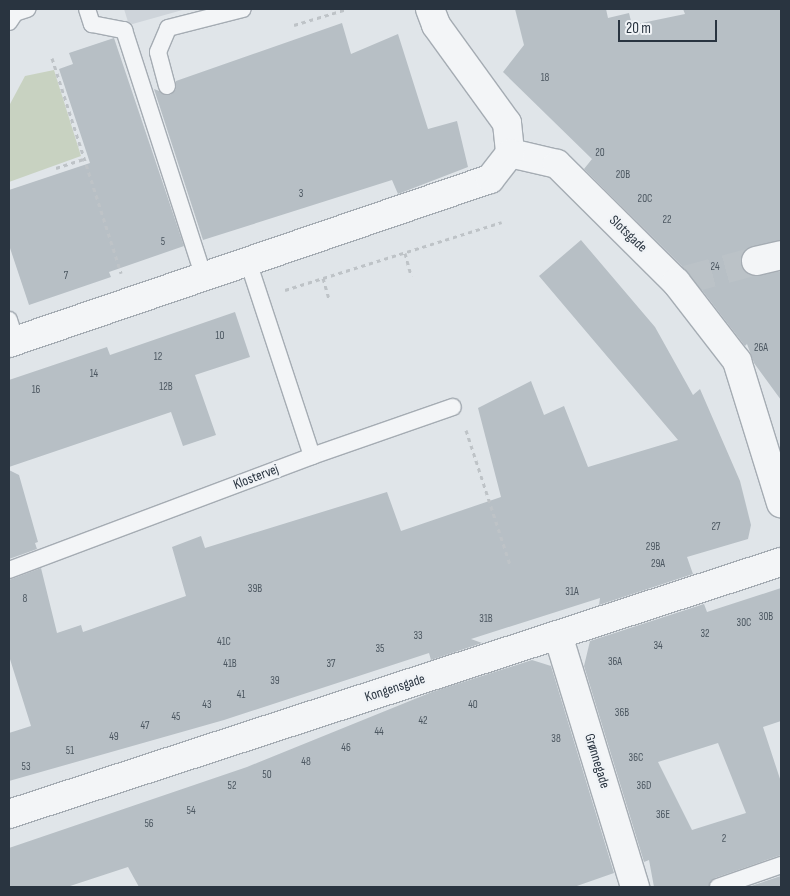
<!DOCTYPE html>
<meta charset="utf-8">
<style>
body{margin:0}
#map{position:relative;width:790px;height:896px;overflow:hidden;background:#e0e5e9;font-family:"Sofia Sans Condensed",sans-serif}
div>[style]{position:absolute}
.built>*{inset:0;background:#ced4da}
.green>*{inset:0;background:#c8d2c1}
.building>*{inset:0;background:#b7bfc5}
.street-tunnel>*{height:28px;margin-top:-14px;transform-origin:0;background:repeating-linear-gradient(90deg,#bbc2c7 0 28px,transparent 0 42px)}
.path>*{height:3px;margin-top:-1.5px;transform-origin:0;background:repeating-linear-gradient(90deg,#bec3c7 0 4px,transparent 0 8px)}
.roads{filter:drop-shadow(1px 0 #a5acb3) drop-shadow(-1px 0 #a5acb3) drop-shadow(0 1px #a5acb3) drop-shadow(0 -1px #a5acb3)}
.lane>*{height:16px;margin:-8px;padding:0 8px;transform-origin:8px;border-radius:8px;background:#f3f5f7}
.street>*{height:28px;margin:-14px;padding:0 14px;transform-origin:14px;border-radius:14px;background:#f3f5f7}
span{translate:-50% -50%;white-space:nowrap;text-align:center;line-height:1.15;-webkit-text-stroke:5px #f0f3f6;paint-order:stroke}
.number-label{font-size:11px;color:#4c5761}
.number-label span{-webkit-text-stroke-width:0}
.street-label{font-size:14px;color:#293440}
.frame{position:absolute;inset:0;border:10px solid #293440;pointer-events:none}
.scale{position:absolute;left:618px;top:20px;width:99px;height:22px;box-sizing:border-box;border:2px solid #293440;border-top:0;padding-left:6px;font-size:15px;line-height:18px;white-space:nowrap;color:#293440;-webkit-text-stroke:4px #f0f3f6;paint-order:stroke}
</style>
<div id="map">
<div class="built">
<i style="clip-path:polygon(124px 9px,186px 9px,129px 25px)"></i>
</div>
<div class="green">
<i style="clip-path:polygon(54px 70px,81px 156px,9px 182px,10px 104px,25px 76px)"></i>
</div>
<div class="building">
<i style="clip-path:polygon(515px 9px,606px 9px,608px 18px,629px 13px,632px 25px,685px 14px,683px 9px,781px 9px,781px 240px,746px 249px,741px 264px,752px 276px,781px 271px,781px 400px,754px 363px,747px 344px,745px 346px,688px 272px,584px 169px,592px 159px,503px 72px,524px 45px)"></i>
<i style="clip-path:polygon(342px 23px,351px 54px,398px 34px,428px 129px,457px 121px,468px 167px,398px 194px,392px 180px,203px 240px,154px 89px,170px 95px,176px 89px,176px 81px)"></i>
<i style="clip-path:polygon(114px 38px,184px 246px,109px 272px,111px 277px,29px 305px,9px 245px,9px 190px,90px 163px,59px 69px,73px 64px,69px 53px)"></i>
<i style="clip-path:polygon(581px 240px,655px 327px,693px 395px,700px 389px,740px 481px,751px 525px,748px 539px,687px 557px,693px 574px,599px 605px,600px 598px,471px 639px,482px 643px,431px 660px,429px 653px,224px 720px,9px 781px,9px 733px,31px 726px,9px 656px,9px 580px,41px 568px,57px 633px,81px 625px,83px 632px,186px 596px,172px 547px,201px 536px,205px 548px,387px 492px,401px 531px,501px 497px,478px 408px,531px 381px,544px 415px,564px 406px,588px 467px,678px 440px,539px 276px)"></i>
<i style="clip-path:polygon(235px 312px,250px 357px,195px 375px,216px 435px,183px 446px,171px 412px,9px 467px,9px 380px,107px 347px,110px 355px)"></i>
<i style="clip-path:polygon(9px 470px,19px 475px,38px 542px,35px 543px,37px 549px,9px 559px)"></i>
<i style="clip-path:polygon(evenodd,781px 588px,781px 721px,763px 727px,781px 782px,781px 855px,715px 878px,708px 887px,654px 887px,649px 860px,644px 862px,584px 666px,590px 641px,704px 604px,707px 612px,781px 588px,718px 743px,746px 813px,692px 830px,658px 762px,718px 743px)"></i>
<i style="clip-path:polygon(532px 660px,551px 666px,614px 873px,574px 887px,139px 887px,128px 867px,67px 887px,9px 887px,9px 848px,247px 767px,432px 692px)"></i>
<i style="clip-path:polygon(781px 876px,781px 887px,748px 887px)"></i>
</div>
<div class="street-tunnel">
<i style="left:685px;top:280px;width:73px;rotate:-15deg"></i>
</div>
<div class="path">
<i style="left:294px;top:25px;width:55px;rotate:-16.8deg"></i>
<i style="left:52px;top:58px;width:226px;rotate:72.2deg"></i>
<i style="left:56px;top:168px;width:29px;rotate:-18deg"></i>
<i style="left:405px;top:253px;width:24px;rotate:75deg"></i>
<i style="left:323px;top:278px;width:22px;rotate:74deg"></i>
<i style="left:285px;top:290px;width:227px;rotate:-17.4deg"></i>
<i style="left:466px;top:430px;width:142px;rotate:71.9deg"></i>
</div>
<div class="roads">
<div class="lane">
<i style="left:87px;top:9px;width:16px;rotate:72deg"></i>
<i style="left:92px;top:24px;width:33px;rotate:11deg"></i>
<i style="left:124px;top:30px;width:260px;rotate:72.1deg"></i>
<i style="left:9px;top:22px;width:11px;rotate:-56deg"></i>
<i style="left:15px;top:13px;width:13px;rotate:-18deg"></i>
<i style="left:167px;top:86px;width:35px;rotate:-105deg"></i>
<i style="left:158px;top:52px;width:26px;rotate:-67deg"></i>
<i style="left:168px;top:28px;width:77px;rotate:-14.2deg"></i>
<i style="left:9px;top:320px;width:22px;rotate:72deg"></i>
<i style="left:312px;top:456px;width:149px;rotate:-19.2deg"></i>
<i style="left:9px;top:570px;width:324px;rotate:-20.6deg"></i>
<i style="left:312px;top:456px;width:205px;rotate:-108.2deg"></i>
<i style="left:718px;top:887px;width:67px;rotate:-19.2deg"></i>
</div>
<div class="street">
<i style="left:430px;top:9px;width:17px;rotate:69deg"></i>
<i style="left:436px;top:25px;width:121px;rotate:54.1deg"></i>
<i style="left:507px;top:123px;width:30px;rotate:84deg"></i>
<i style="left:510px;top:153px;width:48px;rotate:13.2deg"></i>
<i style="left:557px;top:164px;width:168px;rotate:44.8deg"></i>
<i style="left:676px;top:282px;width:100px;rotate:52.3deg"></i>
<i style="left:737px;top:361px;width:149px;rotate:72.8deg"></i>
<i style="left:756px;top:261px;width:26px;rotate:-13deg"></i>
<i style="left:9px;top:343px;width:508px;rotate:-18.83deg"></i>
<i style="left:490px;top:179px;width:33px;rotate:-52deg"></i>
<i style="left:558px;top:635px;width:264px;rotate:73deg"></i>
<i style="left:9px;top:814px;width:812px;rotate:-18.08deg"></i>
</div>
</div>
<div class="number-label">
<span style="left:545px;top:78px">18</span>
<span style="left:600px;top:153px">20</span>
<span style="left:623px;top:175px">20B</span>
<span style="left:301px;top:194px">3</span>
<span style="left:645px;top:199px">20C</span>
<span style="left:667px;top:220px">22</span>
<span style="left:163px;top:242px">5</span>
<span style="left:715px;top:267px">24</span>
<span style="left:66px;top:276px">7</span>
<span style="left:220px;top:336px">10</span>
<span style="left:761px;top:348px">26A</span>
<span style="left:158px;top:357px">12</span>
<span style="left:94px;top:374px">14</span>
<span style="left:166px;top:387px">12B</span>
<span style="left:36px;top:390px">16</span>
<span style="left:716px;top:527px">27</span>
<span style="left:653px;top:547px">29B</span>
<span style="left:658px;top:564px">29A</span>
<span style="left:255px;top:589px">39B</span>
<span style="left:572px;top:592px">31A</span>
<span style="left:25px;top:599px">8</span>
<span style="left:766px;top:617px">30B</span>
<span style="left:486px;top:619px">31B</span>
<span style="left:744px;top:623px">30C</span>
<span style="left:705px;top:634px">32</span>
<span style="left:418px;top:636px">33</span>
<span style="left:224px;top:642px">41C</span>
<span style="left:658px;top:646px">34</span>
<span style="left:380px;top:649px">35</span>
<span style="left:615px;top:662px">36A</span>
<span style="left:230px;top:664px">41B</span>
<span style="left:331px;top:664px">37</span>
<span style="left:275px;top:681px">39</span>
<span style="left:241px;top:695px">41</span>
<span style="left:207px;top:705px">43</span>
<span style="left:473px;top:705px">40</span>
<span style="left:622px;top:713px">36B</span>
<span style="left:176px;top:717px">45</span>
<span style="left:423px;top:721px">42</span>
<span style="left:145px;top:726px">47</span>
<span style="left:379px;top:732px">44</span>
<span style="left:114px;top:737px">49</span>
<span style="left:556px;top:739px">38</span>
<span style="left:346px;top:748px">46</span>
<span style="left:70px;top:751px">51</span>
<span style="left:636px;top:758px">36C</span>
<span style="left:306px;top:762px">48</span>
<span style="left:26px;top:767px">53</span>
<span style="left:267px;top:775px">50</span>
<span style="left:232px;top:786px">52</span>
<span style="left:644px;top:786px">36D</span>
<span style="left:191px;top:811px">54</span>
<span style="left:663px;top:815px">36E</span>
<span style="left:149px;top:824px">56</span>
<span style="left:724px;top:839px">2</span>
</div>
<div class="street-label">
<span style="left:628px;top:234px;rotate:44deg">Slotsgade</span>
<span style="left:256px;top:477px;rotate:-21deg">Klostervej</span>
<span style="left:395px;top:688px;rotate:-18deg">Kongensgade</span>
<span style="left:597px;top:761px;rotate:73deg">Grønnegade</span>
</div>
<div class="frame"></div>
<div class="scale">20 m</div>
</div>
